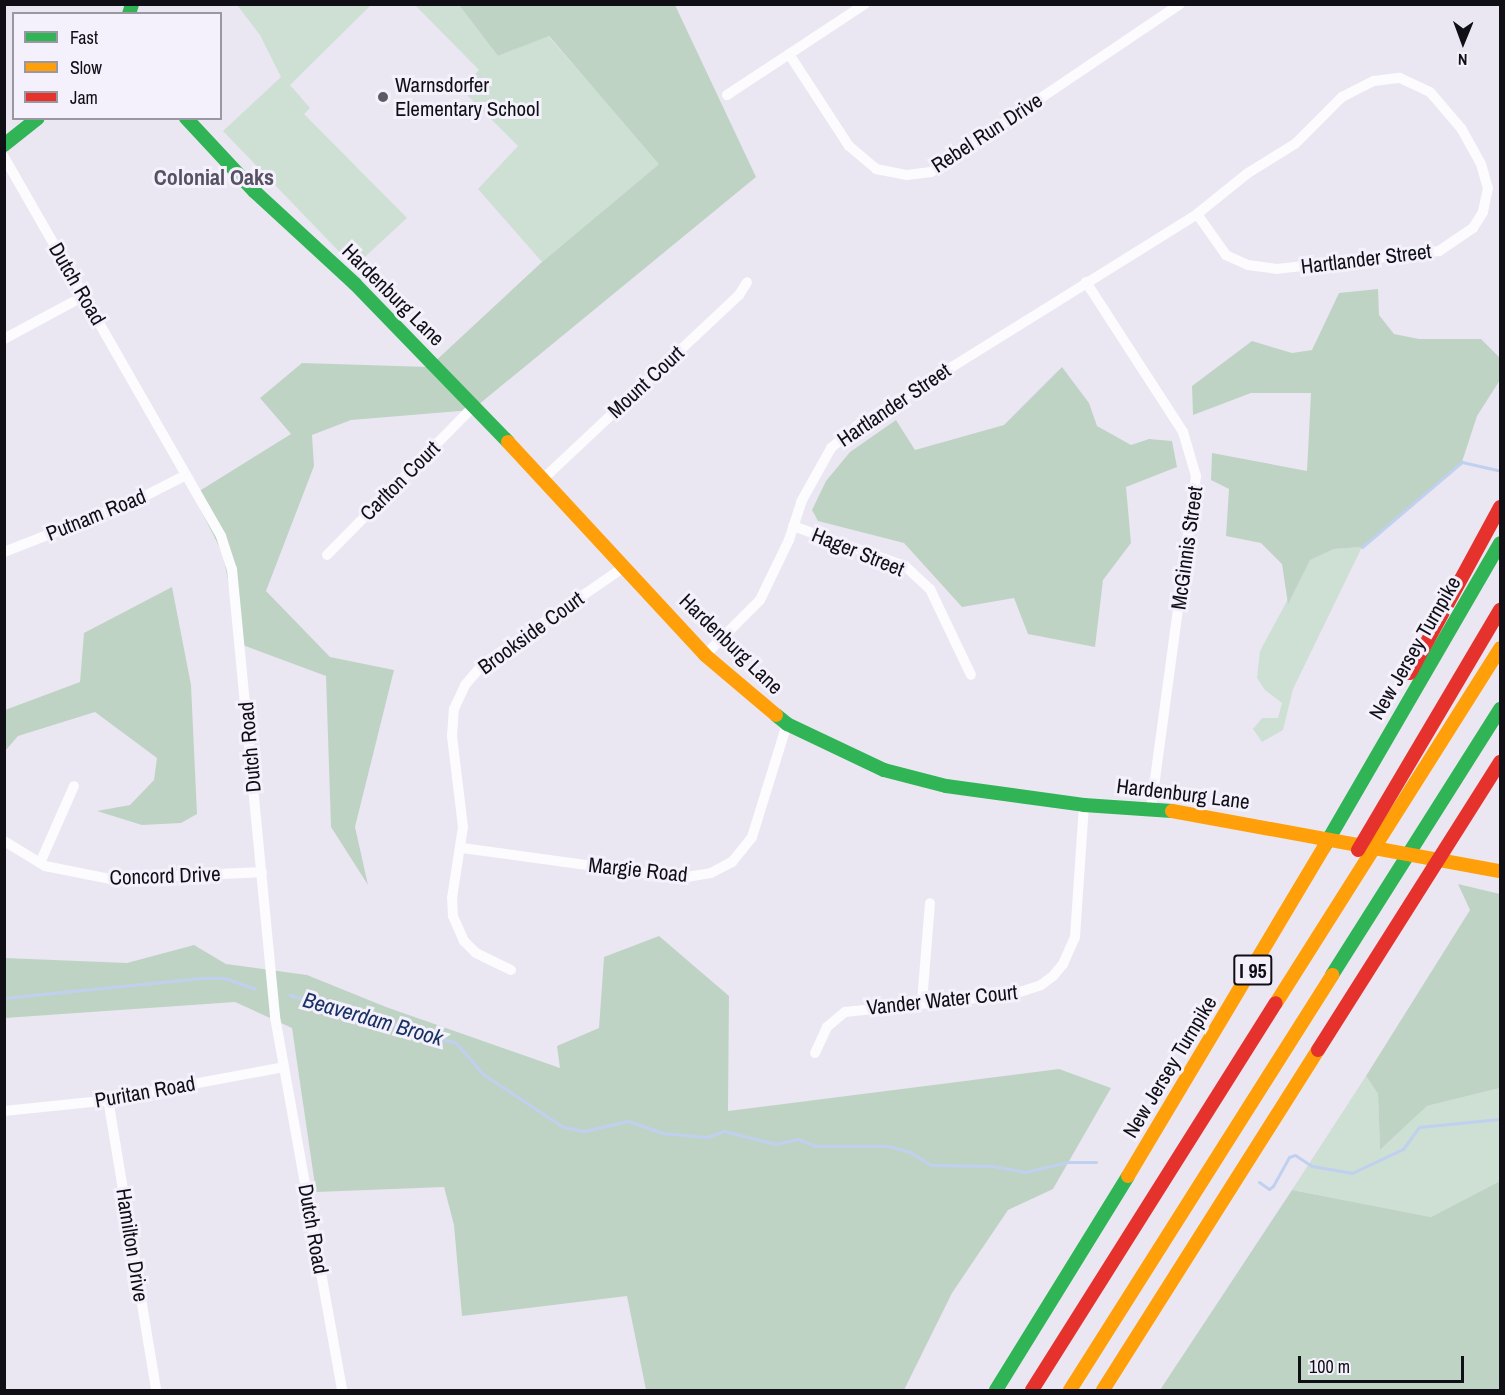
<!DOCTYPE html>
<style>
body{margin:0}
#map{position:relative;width:1505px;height:1395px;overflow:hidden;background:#eae7f2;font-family:"Archivo Narrow",sans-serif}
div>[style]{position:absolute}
.green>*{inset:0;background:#cedfd4}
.forest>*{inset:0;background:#bfd3c5}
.stream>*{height:3px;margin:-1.5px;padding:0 1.5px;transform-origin:1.5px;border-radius:1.5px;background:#c0d0ef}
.street>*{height:10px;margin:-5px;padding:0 5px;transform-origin:5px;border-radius:5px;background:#fcfbfd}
.fast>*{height:14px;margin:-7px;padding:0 7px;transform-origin:7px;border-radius:7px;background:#30b455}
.slow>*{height:14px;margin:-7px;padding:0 7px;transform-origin:7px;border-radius:7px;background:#ff9f0a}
.jam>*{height:14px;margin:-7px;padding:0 7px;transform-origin:7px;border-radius:7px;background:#e5322d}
.dots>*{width:16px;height:16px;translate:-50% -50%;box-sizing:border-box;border:3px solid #f4f1fd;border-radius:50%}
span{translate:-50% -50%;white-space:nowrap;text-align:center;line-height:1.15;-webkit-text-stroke:6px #f4f1fd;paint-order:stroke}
.shield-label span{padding:2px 4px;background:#f4f1fd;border:2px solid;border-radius:4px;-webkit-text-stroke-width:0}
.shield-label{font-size:20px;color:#100f15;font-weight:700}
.poi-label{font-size:21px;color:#100f15}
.left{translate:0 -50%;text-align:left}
.street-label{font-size:21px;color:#100f15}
.neighbourhood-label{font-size:22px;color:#565263;font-weight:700}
.water-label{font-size:22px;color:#183263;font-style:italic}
.frame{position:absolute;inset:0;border:6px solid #100f15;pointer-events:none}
.legend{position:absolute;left:12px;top:12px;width:210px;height:108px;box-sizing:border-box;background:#f4f1fd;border:2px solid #9997a0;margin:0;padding:8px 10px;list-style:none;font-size:18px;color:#100f15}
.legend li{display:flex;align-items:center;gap:12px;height:30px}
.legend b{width:30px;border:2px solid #9997a0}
.north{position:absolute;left:1433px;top:12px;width:60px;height:60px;-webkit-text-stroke:4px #f4f1fd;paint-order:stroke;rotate:181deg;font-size:16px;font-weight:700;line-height:24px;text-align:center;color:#100f15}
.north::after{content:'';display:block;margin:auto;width:21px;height:27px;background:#100f15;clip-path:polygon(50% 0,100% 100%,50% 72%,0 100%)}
.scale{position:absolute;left:1298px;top:1356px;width:166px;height:27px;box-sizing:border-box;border:3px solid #100f15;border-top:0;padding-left:8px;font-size:18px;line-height:21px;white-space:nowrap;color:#100f15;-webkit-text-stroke:4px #f4f1fd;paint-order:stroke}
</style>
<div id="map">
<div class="green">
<i style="clip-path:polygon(237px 5px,371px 5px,290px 85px,310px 108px,304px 114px,407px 218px,354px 267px,223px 131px,281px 77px,260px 35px)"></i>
<i style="clip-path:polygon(415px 5px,459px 5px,498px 56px,548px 36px,660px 163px,542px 262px,478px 189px,518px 146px,461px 89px,479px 70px)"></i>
<i style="clip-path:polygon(1362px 547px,1293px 689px,1283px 730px,1262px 742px,1253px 729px,1262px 718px,1278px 718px,1282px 703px,1265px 690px,1257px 678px,1260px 651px,1309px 560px,1334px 549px)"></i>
<i style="clip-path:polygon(1366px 1076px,1378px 1094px,1380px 1150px,1427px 1106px,1500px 1088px,1500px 1181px,1431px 1217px,1292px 1190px)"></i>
</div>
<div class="forest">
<i style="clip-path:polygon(459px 5px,675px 5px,756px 177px,472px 410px,351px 420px,312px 435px,314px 466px,266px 591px,330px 657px,394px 670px,355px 827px,368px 885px,331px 827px,326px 676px,240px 644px,223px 554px,193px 495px,291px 434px,260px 398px,302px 363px,429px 367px,542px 262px,659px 164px,549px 36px,498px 56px)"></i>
<i style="clip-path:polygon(1378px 289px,1379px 315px,1394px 334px,1419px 339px,1481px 339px,1500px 358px,1500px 380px,1477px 416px,1462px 462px,1362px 547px,1334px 549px,1310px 560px,1288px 604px,1282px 564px,1261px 543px,1226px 536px,1229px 489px,1211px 480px,1212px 453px,1307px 471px,1311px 393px,1251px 393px,1193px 415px,1192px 386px,1252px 341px,1292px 353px,1312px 350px,1339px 293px)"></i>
<i style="clip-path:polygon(1062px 367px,1089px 403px,1097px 426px,1131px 445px,1149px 439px,1172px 441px,1177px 467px,1126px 487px,1131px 543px,1103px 580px,1095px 647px,1028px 634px,1014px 598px,962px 607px,904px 543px,818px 521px,812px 510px,826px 481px,850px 452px,896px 420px,915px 450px,1004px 425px)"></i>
<i style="clip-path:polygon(172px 587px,191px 685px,197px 814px,181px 823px,142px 825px,97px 811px,130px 805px,154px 780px,157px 758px,95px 712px,18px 736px,5px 751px,5px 710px,80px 682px,84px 633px)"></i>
<i style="clip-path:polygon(1458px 884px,1500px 894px,1500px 1088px,1427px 1106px,1380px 1150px,1378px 1094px,1366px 1076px,1470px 910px)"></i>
<i style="clip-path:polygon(659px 936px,729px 996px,728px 1111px,1059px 1069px,1111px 1088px,1053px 1189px,1008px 1210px,952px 1293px,904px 1390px,646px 1390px,627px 1296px,462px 1316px,454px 1225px,444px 1187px,316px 1192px,292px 1028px,235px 1002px,5px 1018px,5px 958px,127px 963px,194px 945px,226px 964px,307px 975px,386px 1007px,560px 1068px,557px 1046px,599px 1028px,604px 957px)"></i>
<i style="clip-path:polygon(1500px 1181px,1500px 1390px,1160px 1390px,1292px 1190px,1431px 1217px)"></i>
</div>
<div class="stream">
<i style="left:1362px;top:547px;width:131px;rotate:-40.4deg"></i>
<i style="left:1462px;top:462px;width:37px;rotate:13deg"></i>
<i style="left:290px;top:995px;width:173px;rotate:16.1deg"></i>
<i style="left:456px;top:1043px;width:41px;rotate:48.9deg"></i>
<i style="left:483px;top:1074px;width:96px;rotate:33.5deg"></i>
<i style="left:563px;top:1127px;width:21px;rotate:11deg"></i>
<i style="left:584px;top:1131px;width:45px;rotate:-12.8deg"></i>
<i style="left:628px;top:1121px;width:36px;rotate:19deg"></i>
<i style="left:662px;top:1133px;width:45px;rotate:5.1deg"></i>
<i style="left:707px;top:1137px;width:18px;rotate:-19deg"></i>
<i style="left:724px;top:1131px;width:54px;rotate:14deg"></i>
<i style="left:776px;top:1144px;width:22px;rotate:-13deg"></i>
<i style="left:797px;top:1139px;width:20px;rotate:20deg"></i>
<i style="left:816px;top:1146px;width:72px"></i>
<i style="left:888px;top:1146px;width:23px;rotate:15deg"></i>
<i style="left:910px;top:1152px;width:25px;rotate:32deg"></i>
<i style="left:931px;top:1165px;width:61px;rotate:0.9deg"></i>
<i style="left:992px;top:1166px;width:34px;rotate:10deg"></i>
<i style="left:1025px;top:1172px;width:44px;rotate:-13.1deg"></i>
<i style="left:1068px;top:1162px;width:28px"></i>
<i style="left:4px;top:998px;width:198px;rotate:-5.8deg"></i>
<i style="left:201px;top:978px;width:24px"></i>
<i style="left:225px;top:978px;width:32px;rotate:20deg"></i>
<i style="left:1259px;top:1182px;width:12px;rotate:35deg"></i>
<i style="left:1269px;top:1189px;width:5px;rotate:-37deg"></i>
<i style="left:1273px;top:1186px;width:33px;rotate:-61deg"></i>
<i style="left:1289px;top:1157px;width:6px;rotate:-18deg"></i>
<i style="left:1295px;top:1155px;width:20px;rotate:33deg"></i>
<i style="left:1312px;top:1166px;width:41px;rotate:9.9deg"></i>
<i style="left:1352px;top:1173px;width:56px;rotate:-25.2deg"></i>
<i style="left:1403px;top:1149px;width:27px;rotate:-54deg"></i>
<i style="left:1419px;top:1127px;width:81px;rotate:-5.6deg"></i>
</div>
<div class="street">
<i style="left:789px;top:54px;width:110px;rotate:56.9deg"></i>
<i style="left:849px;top:146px;width:35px;rotate:40deg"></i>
<i style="left:876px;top:169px;width:32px;rotate:11deg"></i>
<i style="left:907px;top:175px;width:24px;rotate:-7deg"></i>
<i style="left:931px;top:172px;width:300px;rotate:-34deg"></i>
<i style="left:727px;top:95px;width:165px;rotate:-33.4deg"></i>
<i style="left:4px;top:157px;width:437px;rotate:60.2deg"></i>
<i style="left:221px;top:536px;width:35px;rotate:72deg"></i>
<i style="left:232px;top:569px;width:450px;rotate:84.5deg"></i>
<i style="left:275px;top:1017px;width:379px;rotate:79.8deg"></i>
<i style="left:1086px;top:282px;width:179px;rotate:57.1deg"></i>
<i style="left:1183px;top:432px;width:46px;rotate:73.5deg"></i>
<i style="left:1196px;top:476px;width:335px;rotate:97.7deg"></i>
<i style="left:4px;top:339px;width:91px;rotate:-28.3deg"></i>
<i style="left:543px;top:479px;width:269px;rotate:-43.2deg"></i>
<i style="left:739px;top:295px;width:15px;rotate:-58deg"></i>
<i style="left:793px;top:526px;width:119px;rotate:19.7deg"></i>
<i style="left:905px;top:566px;width:34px;rotate:43deg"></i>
<i style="left:930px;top:589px;width:95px;rotate:64.5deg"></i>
<i style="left:4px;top:552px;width:143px;rotate:-21.4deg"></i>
<i style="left:137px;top:500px;width:55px;rotate:-27deg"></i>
<i style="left:327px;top:555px;width:209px;rotate:-45.4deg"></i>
<i style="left:705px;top:655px;width:78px;rotate:-45deg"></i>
<i style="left:760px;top:600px;width:67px;rotate:-64.2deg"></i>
<i style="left:789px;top:540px;width:40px;rotate:-72deg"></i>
<i style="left:801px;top:502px;width:62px;rotate:-60.9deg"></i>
<i style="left:831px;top:448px;width:34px;rotate:-40deg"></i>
<i style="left:857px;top:426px;width:401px;rotate:-31.9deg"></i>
<i style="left:1197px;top:214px;width:65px;rotate:-38.8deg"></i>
<i style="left:1248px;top:173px;width:55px;rotate:-31.7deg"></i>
<i style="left:1295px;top:144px;width:66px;rotate:-45deg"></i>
<i style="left:1342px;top:97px;width:36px;rotate:-27deg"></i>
<i style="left:1374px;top:81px;width:26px;rotate:-7deg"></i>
<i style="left:1400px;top:78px;width:33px;rotate:25deg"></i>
<i style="left:1430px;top:92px;width:48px;rotate:49.3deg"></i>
<i style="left:1461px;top:128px;width:41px;rotate:60.9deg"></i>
<i style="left:1481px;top:164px;width:25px;rotate:74deg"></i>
<i style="left:1488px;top:188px;width:25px;rotate:102deg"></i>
<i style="left:1483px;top:212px;width:19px;rotate:122deg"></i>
<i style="left:1473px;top:228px;width:41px;rotate:145.9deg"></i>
<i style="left:1439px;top:251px;width:163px;rotate:173.7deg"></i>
<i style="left:1277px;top:269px;width:29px;rotate:-172deg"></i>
<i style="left:1248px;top:265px;width:24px;rotate:-156deg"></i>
<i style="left:1226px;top:255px;width:50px;rotate:-125.3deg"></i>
<i style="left:4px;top:841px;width:48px;rotate:31.4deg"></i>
<i style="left:45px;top:866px;width:66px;rotate:11.3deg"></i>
<i style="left:110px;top:879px;width:152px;rotate:-2.6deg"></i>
<i style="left:462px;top:848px;width:220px;rotate:7.8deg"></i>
<i style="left:680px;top:878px;width:31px;rotate:-9deg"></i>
<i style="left:711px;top:873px;width:24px;rotate:-28deg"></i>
<i style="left:732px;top:862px;width:32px;rotate:-51deg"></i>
<i style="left:752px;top:837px;width:118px;rotate:-72.8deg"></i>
<i style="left:40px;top:863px;width:84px;rotate:-66.2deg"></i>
<i style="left:511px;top:970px;width:39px;rotate:-154deg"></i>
<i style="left:476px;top:953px;width:17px;rotate:-135deg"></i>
<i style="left:464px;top:941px;width:27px;rotate:-114deg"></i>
<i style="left:453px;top:916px;width:18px;rotate:-93deg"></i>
<i style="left:452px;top:898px;width:72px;rotate:-81.2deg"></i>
<i style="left:463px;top:827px;width:92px;rotate:-96.9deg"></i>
<i style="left:452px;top:736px;width:27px;rotate:-86deg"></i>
<i style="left:454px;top:709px;width:26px;rotate:-65deg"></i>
<i style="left:465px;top:685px;width:28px;rotate:-49deg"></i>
<i style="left:483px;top:664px;width:171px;rotate:-34.5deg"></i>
<i style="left:922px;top:1002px;width:99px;rotate:-85.4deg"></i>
<i style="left:815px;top:1053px;width:29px;rotate:-65deg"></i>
<i style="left:827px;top:1027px;width:23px;rotate:-40deg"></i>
<i style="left:845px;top:1012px;width:170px;rotate:-6.1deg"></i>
<i style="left:1014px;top:994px;width:28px;rotate:-18deg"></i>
<i style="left:1041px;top:985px;width:15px;rotate:-37deg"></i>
<i style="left:1053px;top:976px;width:16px;rotate:-50deg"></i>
<i style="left:1063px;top:964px;width:30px;rotate:-66deg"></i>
<i style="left:1075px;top:937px;width:132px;rotate:-86.1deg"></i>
<i style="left:108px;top:1099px;width:295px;rotate:80.6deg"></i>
<i style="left:4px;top:1111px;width:98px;rotate:-5.9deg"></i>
<i style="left:101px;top:1101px;width:186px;rotate:-10.5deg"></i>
</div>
<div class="fast">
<i style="left:129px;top:14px;width:10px;rotate:-73deg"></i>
<i style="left:186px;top:118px;width:100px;rotate:47deg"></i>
<i style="left:254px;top:191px;width:137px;rotate:42.6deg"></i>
<i style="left:355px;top:284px;width:220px;rotate:45.9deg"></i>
<i style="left:4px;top:145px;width:43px;rotate:-38.5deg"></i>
<i style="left:776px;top:715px;width:14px;rotate:39deg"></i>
<i style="left:787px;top:724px;width:107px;rotate:25.4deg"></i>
<i style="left:884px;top:770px;width:64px;rotate:14.5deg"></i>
<i style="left:946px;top:786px;width:139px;rotate:7.8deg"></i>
<i style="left:1084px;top:805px;width:88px;rotate:3.9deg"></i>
<i style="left:1324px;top:847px;width:351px;rotate:-59.9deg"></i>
<i style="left:1332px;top:975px;width:315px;rotate:-57.7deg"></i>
<i style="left:996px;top:1390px;width:251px;rotate:-58.3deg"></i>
</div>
<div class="slow">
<i style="left:508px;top:442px;width:290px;rotate:47.2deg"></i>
<i style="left:705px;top:655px;width:93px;rotate:40.2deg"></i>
<i style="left:1172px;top:811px;width:333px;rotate:10.4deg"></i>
<i style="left:1276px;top:1003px;width:420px;rotate:-57.7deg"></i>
<i style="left:1128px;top:1176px;width:383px;rotate:-59.2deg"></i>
<i style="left:1070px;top:1390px;width:491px;rotate:-57.7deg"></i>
<i style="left:1103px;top:1390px;width:402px;rotate:-57.7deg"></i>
</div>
<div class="jam">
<i style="left:1410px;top:673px;width:189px;rotate:-61.5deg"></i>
<i style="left:1358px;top:850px;width:279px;rotate:-59.4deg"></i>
<i style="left:1318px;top:1050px;width:341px;rotate:-57.7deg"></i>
<i style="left:1032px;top:1390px;width:457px;rotate:-57.8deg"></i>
</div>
<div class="dots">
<i style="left:383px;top:97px;background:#5c5b62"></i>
</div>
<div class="shield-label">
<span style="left:1253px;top:970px">I 95</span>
</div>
<div class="poi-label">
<span class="left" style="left:395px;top:97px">Warnsdorfer<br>Elementary School</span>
</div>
<div class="street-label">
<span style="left:987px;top:133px;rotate:-33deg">Rebel Run Drive</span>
<span style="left:1366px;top:259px;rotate:-7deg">Hartlander Street</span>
<span style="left:77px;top:284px;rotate:60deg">Dutch Road</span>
<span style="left:393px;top:295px;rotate:45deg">Hardenburg Lane</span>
<span style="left:646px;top:382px;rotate:-43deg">Mount Court</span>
<span style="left:894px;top:405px;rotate:-34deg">Hartlander Street</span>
<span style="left:400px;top:481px;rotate:-45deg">Carlton Court</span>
<span style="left:96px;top:515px;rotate:-22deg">Putnam Road</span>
<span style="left:1187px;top:548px;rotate:-82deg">McGinnis Street</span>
<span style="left:858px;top:552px;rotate:22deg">Hager Street</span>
<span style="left:531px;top:633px;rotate:-36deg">Brookside Court</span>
<span style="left:731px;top:644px;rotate:44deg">Hardenburg Lane</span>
<span style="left:1415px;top:648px;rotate:-60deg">New Jersey Turnpike</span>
<span style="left:250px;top:747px;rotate:-95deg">Dutch Road</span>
<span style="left:1183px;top:794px;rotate:7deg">Hardenburg Lane</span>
<span style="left:638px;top:870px;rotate:6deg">Margie Road</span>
<span style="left:165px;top:876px;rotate:-2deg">Concord Drive</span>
<span style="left:942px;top:1000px;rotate:-6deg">Vander Water Court</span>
<span style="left:1170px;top:1067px;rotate:-59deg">New Jersey Turnpike</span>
<span style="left:145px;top:1092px;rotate:-10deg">Puritan Road</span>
<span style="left:313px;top:1229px;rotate:80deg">Dutch Road</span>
<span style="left:132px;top:1245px;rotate:81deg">Hamilton Drive</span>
</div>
<div class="neighbourhood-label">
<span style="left:214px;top:178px">Colonial Oaks</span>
</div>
<div class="water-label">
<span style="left:373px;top:1019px;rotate:16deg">Beaverdam Brook</span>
</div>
<div class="frame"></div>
<ul class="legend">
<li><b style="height:8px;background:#30b455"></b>Fast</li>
<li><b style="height:8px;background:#ff9f0a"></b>Slow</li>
<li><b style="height:8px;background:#e5322d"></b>Jam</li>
</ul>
<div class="north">N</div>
<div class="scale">100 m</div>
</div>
